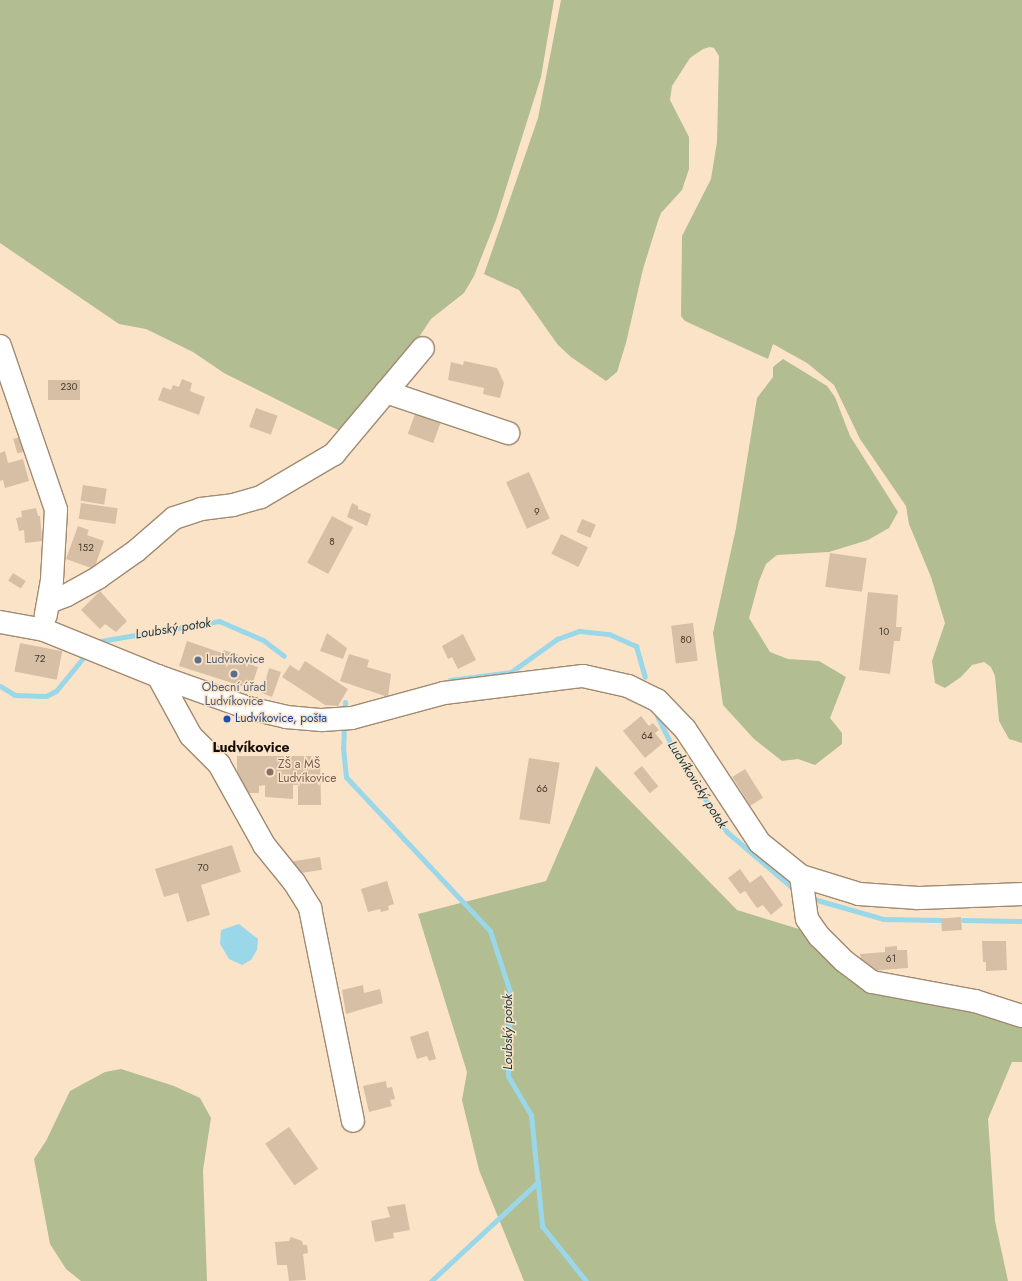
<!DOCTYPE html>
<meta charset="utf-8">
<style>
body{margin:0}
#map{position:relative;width:1022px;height:1281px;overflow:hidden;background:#fbe3c8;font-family:Jost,sans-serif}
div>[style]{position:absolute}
.green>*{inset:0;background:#b2bd92}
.water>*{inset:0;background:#9ad7e9}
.stream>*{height:5px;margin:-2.5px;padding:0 2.5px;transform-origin:2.5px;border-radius:2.5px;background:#9ad7e9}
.building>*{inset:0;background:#d6bfa5;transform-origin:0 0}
.roads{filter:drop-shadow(1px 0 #a08a71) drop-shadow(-1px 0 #a08a71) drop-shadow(0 1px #a08a71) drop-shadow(0 -1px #a08a71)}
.minor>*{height:22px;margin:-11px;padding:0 11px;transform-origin:11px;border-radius:11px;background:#fff}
.dots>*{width:11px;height:11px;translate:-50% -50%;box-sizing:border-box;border:2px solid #fbe3c8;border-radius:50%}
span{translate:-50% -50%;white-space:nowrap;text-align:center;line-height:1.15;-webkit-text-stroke:3px #fbe3c8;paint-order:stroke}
.number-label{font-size:10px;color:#44392c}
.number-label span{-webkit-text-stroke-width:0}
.service-label{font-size:12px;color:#4e5e75}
.left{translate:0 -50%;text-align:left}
.transit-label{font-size:12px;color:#164399}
.education-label{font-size:12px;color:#785e54}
.water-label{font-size:13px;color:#16343c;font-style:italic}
.quarter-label{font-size:14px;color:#140c04;font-weight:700}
</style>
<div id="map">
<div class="green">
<i style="clip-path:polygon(0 0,554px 0,541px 77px,496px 220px,474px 276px,464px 293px,431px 319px,411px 349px,342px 432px,224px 373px,193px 352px,146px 329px,119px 324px,0 243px)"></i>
<i style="clip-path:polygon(561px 0,1022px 0,1022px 743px,1009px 739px,999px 721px,995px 676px,991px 667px,984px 662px,972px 665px,961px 677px,945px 688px,935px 683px,932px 661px,945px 623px,931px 577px,909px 524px,906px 506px,860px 439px,834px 385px,807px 363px,773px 344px,768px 359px,685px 321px,681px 316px,682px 236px,711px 179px,717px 142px,719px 56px,714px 48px,710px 47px,703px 49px,690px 58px,672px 86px,670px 100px,689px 137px,689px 169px,682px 190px,661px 213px,658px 221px,643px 269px,626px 343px,617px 372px,606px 381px,571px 357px,558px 345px,519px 290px,484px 274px,538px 118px)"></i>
<i style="clip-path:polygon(783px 359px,827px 386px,835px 397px,850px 436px,898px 512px,889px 528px,868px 540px,829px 552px,777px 555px,766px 564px,759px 581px,749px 618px,770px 652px,788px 659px,819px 661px,846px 677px,830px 718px,842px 733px,842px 744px,815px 765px,798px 759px,782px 761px,754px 739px,723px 705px,713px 633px,736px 528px,757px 398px,773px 377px,773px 367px)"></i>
<i style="clip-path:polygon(596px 766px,737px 910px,802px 930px,865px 985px,1022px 1016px,1022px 1062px,1012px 1062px,988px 1119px,995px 1221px,1008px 1281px,524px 1281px,479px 1170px,462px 1100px,467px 1072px,418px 914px,546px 881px)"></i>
<i style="clip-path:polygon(121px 1069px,174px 1086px,200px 1098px,211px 1118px,203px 1170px,207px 1281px,81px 1281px,66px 1269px,50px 1244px,34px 1159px,46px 1141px,70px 1091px,105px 1072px)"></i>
</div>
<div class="water">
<i style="clip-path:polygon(239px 924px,258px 939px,257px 950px,251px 960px,242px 965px,229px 959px,220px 944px,221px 930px)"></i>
</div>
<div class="stream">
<i style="left:100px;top:641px;width:121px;rotate:-9.5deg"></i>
<i style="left:219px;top:621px;width:48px;rotate:23.4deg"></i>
<i style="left:263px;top:640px;width:26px;rotate:37deg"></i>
<i style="left:450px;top:680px;width:62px;rotate:-7.5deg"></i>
<i style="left:511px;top:672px;width:57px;rotate:-35.7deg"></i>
<i style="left:557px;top:639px;width:23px;rotate:-20deg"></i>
<i style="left:579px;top:631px;width:30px;rotate:6deg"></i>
<i style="left:609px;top:634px;width:30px;rotate:24deg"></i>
<i style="left:636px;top:646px;width:32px;rotate:74deg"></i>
<i style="left:0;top:686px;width:17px;rotate:31deg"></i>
<i style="left:15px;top:695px;width:31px;rotate:2deg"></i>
<i style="left:46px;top:696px;width:11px;rotate:-27deg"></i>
<i style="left:56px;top:691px;width:43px;rotate:-50.7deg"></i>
<i style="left:345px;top:714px;width:12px;rotate:-90deg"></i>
<i style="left:657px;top:716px;width:47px;rotate:63.4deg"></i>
<i style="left:678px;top:758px;width:89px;rotate:56.5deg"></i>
<i style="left:727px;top:832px;width:91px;rotate:40.5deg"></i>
<i style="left:344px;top:724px;width:24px;rotate:92deg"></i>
<i style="left:343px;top:748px;width:29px;rotate:84deg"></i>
<i style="left:346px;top:777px;width:211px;rotate:46.9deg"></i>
<i style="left:490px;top:931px;width:64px;rotate:71.8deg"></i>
<i style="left:510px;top:992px;width:84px;rotate:91.4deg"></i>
<i style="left:508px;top:1076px;width:45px;rotate:59.5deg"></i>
<i style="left:531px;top:1115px;width:112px;rotate:84.3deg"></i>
<i style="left:542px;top:1226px;width:70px;rotate:51.3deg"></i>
<i style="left:810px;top:898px;width:76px;rotate:16deg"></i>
<i style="left:883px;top:919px;width:57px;rotate:1deg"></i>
<i style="left:963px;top:920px;width:59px;rotate:1deg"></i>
<i style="left:431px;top:1281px;width:146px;rotate:-42.8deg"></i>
</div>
<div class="building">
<i style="clip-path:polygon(464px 361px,497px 368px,504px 383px,500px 398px,483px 394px,484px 388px,448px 380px,451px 362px,463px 365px)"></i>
<i style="clip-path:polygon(182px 379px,192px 383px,190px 391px,205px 397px,199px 415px,158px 400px,163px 387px,171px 390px,173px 385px,179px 387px)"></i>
<i style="left:48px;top:380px;width:32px;height:20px"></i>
<i style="left:256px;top:408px;width:23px;height:20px;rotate:20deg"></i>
<i style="left:415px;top:414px;width:27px;height:21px;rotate:20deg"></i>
<i style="left:20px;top:437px;width:15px;height:7px;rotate:74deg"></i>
<i style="clip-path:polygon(5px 451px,8px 463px,23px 459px,29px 481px,5px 488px,3px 480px,0 481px,0 453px)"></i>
<i style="left:529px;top:472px;width:51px;height:25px;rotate:66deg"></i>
<i style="left:83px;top:485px;width:24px;height:16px;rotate:9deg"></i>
<i style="left:81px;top:503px;width:37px;height:16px;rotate:8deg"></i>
<i style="clip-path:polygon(352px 503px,358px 506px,358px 509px,371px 514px,367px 526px,347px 517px)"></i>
<i style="clip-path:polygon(36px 508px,38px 516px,40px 516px,42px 541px,25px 543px,24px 530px,19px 531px,16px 518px,22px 517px,21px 511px)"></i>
<i style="left:332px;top:516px;width:24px;height:53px;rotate:28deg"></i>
<i style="left:582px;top:519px;width:15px;height:14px;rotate:23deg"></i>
<i style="clip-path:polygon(78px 526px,89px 530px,87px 535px,104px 541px,94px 569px,66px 559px)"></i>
<i style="left:561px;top:534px;width:30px;height:22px;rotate:26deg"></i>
<i style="left:830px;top:553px;width:37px;height:34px;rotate:8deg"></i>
<i style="left:13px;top:573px;width:15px;height:9px;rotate:32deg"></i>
<i style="clip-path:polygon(100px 591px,127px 621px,116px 632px,105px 624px,100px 629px,81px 610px)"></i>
<i style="clip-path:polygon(868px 592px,898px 595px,896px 627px,902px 627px,900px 641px,894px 641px,890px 674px,859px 670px)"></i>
<i style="left:693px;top:623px;width:38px;height:22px;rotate:83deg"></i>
<i style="clip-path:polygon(327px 633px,347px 648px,343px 659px,320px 651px)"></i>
<i style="clip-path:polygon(463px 634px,476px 660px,458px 669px,452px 657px,448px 659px,442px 646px)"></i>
<i style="clip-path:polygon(187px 641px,222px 653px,224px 650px,239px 655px,237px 660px,258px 667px,251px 689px,179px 666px)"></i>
<i style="left:20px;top:643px;width:43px;height:29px;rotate:11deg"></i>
<i style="clip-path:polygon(349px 654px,369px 660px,367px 667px,391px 674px,388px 697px,340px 681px)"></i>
<i style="clip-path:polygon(305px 661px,348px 689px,338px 706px,325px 705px,282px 677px,290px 665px,299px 671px)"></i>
<i style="clip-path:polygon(269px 668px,281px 672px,272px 697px,262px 693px)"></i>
<i style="clip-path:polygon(641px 716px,649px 726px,653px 723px,659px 730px,655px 733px,663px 743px,645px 758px,623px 731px)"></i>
<i style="clip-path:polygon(237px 756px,320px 756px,321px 805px,298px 805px,298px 785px,293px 785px,293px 799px,265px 797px,265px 785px,259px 786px,259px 793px,237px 793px)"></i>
<i style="left:529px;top:758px;width:31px;height:62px;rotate:9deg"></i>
<i style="left:642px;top:766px;width:26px;height:11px;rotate:51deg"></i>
<i style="left:745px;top:769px;width:34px;height:15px;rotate:58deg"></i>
<i style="clip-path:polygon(232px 845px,241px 872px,201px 885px,210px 915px,187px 922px,178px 893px,164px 897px,155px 869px)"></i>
<i style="left:320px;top:857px;width:13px;height:27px;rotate:81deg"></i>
<i style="clip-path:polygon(740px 869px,750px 883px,761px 875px,783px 905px,771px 915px,763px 905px,757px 908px,745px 891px,740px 894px,728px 878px)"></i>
<i style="clip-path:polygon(387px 881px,394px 904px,388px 906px,389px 910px,381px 912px,380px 909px,368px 912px,361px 889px)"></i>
<i style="left:961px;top:917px;width:13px;height:20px;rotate:86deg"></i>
<i style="clip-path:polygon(982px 941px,1006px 941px,1007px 970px,986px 971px,986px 962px,983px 962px)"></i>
<i style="clip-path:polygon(897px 946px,897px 950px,907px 950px,908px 968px,868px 971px,862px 966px,860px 954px,885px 952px,885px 947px)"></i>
<i style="clip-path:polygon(363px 985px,364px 993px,380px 989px,383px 1003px,346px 1014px,342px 990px)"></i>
<i style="clip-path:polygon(428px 1031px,436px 1059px,429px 1061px,427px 1056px,417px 1059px,410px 1037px)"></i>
<i style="clip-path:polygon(386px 1081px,387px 1088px,392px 1087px,395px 1099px,390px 1100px,392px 1106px,369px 1112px,363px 1086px)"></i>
<i style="left:289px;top:1127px;width:51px;height:29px;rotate:55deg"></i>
<i style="clip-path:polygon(405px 1204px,410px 1230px,393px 1233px,394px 1238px,375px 1242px,371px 1221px,390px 1217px,387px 1207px)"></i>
<i style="clip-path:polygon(291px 1237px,302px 1241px,303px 1245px,307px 1245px,308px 1253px,303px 1254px,306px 1280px,289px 1281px,287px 1265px,277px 1265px,275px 1242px,289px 1241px)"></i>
</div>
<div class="roads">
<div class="minor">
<i style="left:0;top:346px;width:173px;rotate:71.1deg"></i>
<i style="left:56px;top:510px;width:70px;rotate:93.3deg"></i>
<i style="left:52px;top:580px;width:36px;rotate:100deg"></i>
<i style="left:386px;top:392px;width:129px;rotate:18.6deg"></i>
<i style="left:49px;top:602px;width:19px;rotate:-21deg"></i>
<i style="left:67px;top:595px;width:37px;rotate:-29deg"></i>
<i style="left:99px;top:577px;width:45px;rotate:-35.1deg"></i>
<i style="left:136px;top:551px;width:50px;rotate:-41deg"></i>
<i style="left:174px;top:518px;width:28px;rotate:-18deg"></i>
<i style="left:201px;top:509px;width:32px;rotate:-7deg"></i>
<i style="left:233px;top:505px;width:29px;rotate:-16deg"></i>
<i style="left:261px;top:497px;width:85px;rotate:-30.5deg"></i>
<i style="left:334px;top:454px;width:138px;rotate:-50deg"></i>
<i style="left:0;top:622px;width:45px;rotate:10.3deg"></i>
<i style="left:44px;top:630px;width:123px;rotate:22deg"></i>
<i style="left:158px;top:676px;width:96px;rotate:19.6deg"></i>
<i style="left:248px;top:708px;width:39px;rotate:13deg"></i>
<i style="left:286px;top:717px;width:36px;rotate:5deg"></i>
<i style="left:322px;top:720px;width:30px;rotate:-4deg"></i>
<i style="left:352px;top:718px;width:95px;rotate:-15.2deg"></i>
<i style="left:444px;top:693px;width:140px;rotate:-7deg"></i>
<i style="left:583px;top:676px;width:46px;rotate:12.5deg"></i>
<i style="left:628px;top:686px;width:32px;rotate:26deg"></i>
<i style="left:657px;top:700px;width:40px;rotate:46deg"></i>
<i style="left:685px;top:729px;width:136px;rotate:56.7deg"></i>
<i style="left:760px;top:843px;width:53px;rotate:38.8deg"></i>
<i style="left:801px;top:876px;width:61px;rotate:17.2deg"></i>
<i style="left:859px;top:894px;width:59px;rotate:3.9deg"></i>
<i style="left:918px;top:898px;width:104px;rotate:-2.2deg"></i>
<i style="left:158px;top:676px;width:68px;rotate:61.2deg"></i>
<i style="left:191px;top:736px;width:40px;rotate:45deg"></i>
<i style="left:219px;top:764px;width:93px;rotate:60.9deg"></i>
<i style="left:264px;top:845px;width:48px;rotate:51deg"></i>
<i style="left:294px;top:882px;width:31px;rotate:58deg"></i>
<i style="left:310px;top:908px;width:217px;rotate:78.6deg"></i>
<i style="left:801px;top:876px;width:43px;rotate:82.1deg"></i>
<i style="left:807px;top:919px;width:21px;rotate:55deg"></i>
<i style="left:819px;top:936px;width:35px;rotate:45deg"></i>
<i style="left:844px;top:961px;width:35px;rotate:37deg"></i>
<i style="left:872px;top:982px;width:105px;rotate:10.5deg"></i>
<i style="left:975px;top:1001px;width:49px;rotate:17.7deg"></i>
</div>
</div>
<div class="dots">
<i style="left:198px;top:660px;background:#5c6f8a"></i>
<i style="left:234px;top:674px;background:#5c6f8a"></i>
<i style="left:227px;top:719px;background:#1a4fb4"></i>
<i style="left:270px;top:772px;background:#8d6e63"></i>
</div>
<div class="number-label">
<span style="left:69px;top:387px">230</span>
<span style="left:537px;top:512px">9</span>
<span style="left:332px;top:542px">8</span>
<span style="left:86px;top:548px">152</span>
<span style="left:884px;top:632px">10</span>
<span style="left:686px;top:640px">80</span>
<span style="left:40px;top:659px">72</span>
<span style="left:647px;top:736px">64</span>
<span style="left:542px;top:789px">66</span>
<span style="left:203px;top:868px">70</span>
<span style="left:891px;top:959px">61</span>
</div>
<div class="service-label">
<span class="left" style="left:206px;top:660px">Ludvíkovice</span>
<span style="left:234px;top:695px">Obecní úřad<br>Ludvíkovice</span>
</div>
<div class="transit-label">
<span class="left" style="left:235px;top:719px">Ludvíkovice, pošta</span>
</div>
<div class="education-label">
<span class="left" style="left:278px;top:772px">ZŠ a MŠ<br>Ludvíkovice</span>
</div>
<div class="water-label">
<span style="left:173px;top:629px;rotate:-9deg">Loubský potok</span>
<span style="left:697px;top:785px;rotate:58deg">Ludvíkovický potok</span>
<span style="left:508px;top:1032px;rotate:-90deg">Loubský potok</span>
</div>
<div class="quarter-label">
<span style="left:251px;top:747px">Ludvíkovice</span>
</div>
</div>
